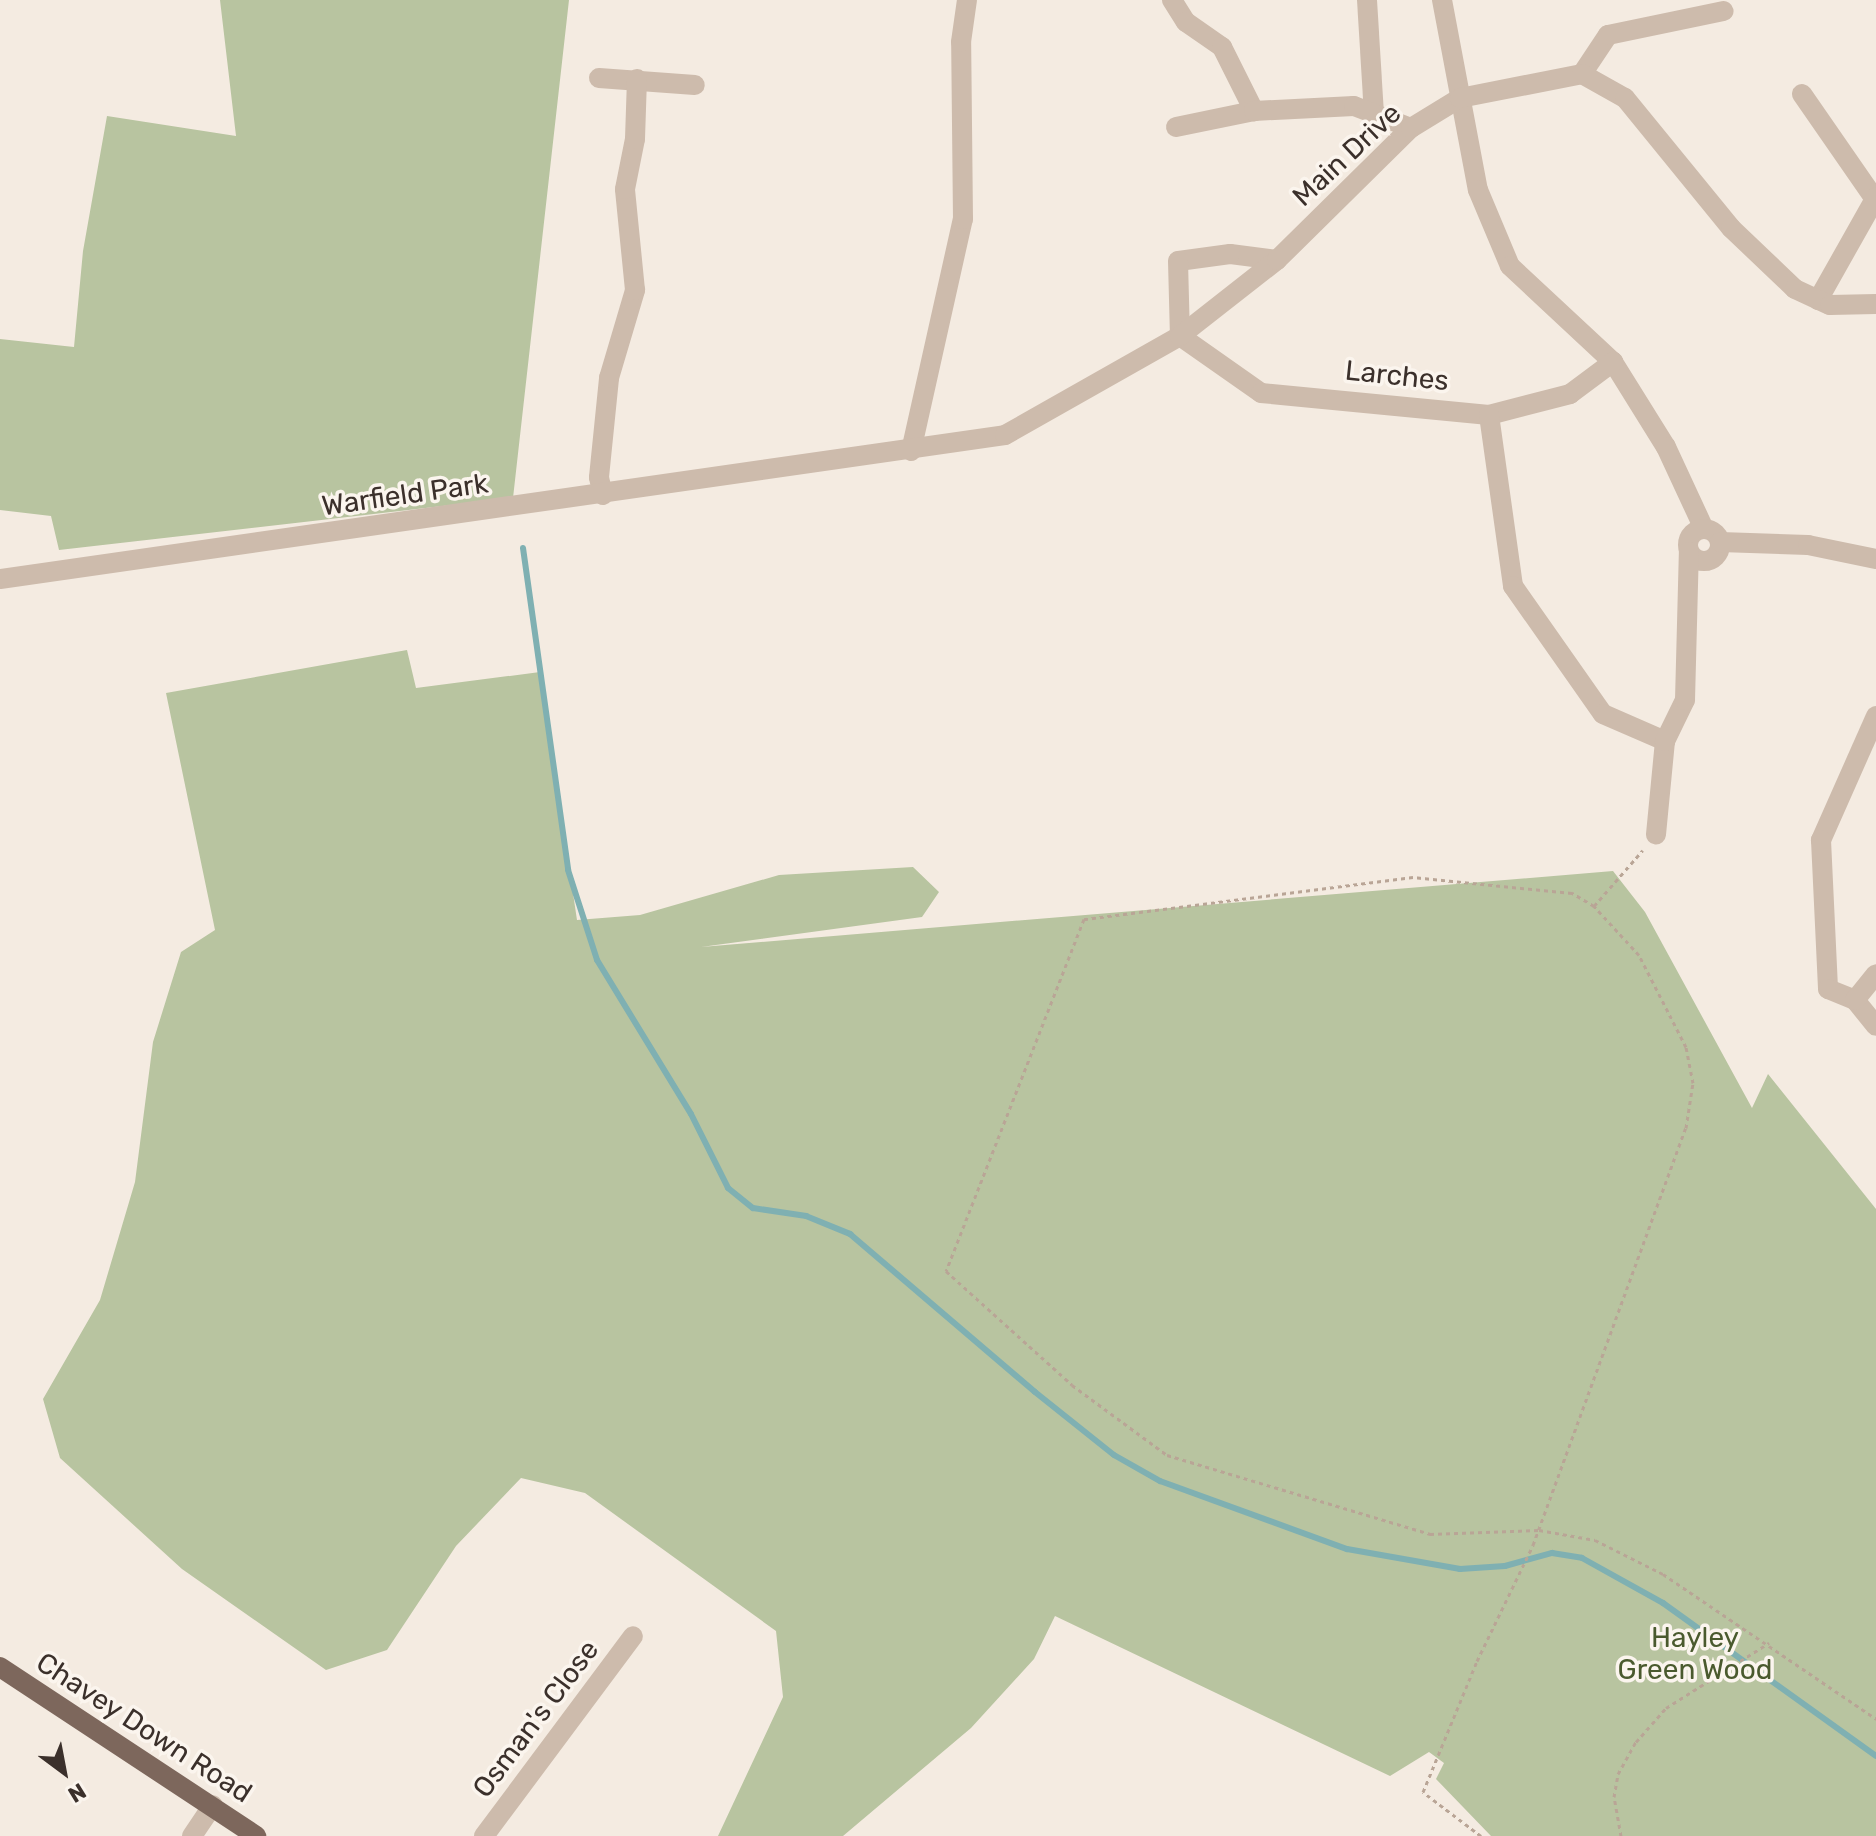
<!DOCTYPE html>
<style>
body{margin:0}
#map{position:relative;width:1876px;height:1836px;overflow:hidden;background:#f4ebe1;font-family:Rubik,sans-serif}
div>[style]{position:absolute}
.green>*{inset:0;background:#b8c4a0}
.stream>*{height:6px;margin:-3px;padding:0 3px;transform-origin:3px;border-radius:3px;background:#7fb0b2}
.path>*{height:3px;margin-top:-1.5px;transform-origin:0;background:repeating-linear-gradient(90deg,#b9a596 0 4px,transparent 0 8px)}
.minor>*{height:20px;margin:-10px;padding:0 10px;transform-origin:10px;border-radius:10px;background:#cdbbac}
.minor>.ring{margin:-10px;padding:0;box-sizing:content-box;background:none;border:20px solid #cdbbac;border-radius:50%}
.major>*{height:20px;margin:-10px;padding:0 10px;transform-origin:10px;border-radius:10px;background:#7d675c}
span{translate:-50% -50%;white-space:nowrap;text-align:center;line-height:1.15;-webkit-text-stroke:7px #fbf5ee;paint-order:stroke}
.street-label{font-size:28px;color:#3b302b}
.park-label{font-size:28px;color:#4a5a2e}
.north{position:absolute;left:24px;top:1732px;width:80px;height:80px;-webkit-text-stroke:6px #fbf5ee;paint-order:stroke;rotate:148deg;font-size:22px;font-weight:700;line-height:32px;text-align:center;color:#3b302b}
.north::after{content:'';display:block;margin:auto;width:28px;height:36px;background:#3b302b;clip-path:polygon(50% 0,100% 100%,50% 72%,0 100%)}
</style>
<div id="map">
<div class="green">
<i style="clip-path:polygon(220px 0,569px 0,513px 498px,59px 550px,51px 516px,0 510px,0 339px,74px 347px,83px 251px,107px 116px,236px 136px)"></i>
<i style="clip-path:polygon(407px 650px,416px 688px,540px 672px,577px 920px,640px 915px,779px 875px,913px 867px,939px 892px,922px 917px,701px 947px,1613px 871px,1645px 912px,1752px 1108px,1768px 1074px,1876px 1209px,1876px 1836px,1491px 1836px,1436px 1779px,1444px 1763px,1429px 1752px,1390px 1776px,1055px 1616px,1034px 1659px,971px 1728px,843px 1836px,718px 1836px,783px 1697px,776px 1631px,585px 1493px,521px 1478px,456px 1546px,387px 1650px,326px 1670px,182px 1569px,60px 1458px,43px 1399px,100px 1300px,135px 1182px,153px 1042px,181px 952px,215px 930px,166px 693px)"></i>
</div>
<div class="stream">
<i style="left:523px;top:548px;width:325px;rotate:82deg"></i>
<i style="left:568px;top:870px;width:95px;rotate:72.1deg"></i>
<i style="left:597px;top:960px;width:180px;rotate:58.6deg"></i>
<i style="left:691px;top:1114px;width:83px;rotate:63.4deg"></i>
<i style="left:728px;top:1188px;width:32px;rotate:39deg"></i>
<i style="left:753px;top:1208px;width:54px;rotate:8.6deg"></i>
<i style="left:806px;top:1216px;width:48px;rotate:22.2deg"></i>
<i style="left:850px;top:1234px;width:243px;rotate:40.5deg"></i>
<i style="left:1035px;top:1392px;width:101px;rotate:38.6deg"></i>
<i style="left:1114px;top:1455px;width:53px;rotate:29.5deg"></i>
<i style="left:1160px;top:1481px;width:199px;rotate:20deg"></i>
<i style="left:1347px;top:1549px;width:115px;rotate:10deg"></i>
<i style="left:1460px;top:1569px;width:45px;rotate:-3.8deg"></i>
<i style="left:1505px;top:1566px;width:49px;rotate:-15.5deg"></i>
<i style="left:1552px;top:1553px;width:30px;rotate:9deg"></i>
<i style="left:1582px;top:1558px;width:93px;rotate:29.1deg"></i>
<i style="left:1663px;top:1603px;width:262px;rotate:35.7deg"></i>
</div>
<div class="path">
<i style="left:1594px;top:906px;width:26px;rotate:-149deg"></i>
<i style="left:1572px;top:893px;width:160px;rotate:-174.3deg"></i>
<i style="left:1413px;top:877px;width:332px;rotate:172.7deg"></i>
<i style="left:1084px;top:919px;width:378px;rotate:111.4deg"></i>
<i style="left:946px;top:1271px;width:170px;rotate:42.1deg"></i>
<i style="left:1072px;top:1385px;width:118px;rotate:36.4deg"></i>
<i style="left:1167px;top:1455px;width:275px;rotate:16.7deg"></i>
<i style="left:1430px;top:1534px;width:109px;rotate:-2.1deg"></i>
<i style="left:1539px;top:1530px;width:57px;rotate:10.1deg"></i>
<i style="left:1595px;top:1540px;width:76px;rotate:26.6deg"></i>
<i style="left:1663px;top:1574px;width:258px;rotate:34.2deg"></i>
<i style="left:1481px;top:1836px;width:73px;rotate:-142.8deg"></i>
<i style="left:1423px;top:1792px;width:142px;rotate:-67.6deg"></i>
<i style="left:1477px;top:1661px;width:129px;rotate:-64.2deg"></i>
<i style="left:1533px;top:1545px;width:444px;rotate:-69.9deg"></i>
<i style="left:1686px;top:1128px;width:46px;rotate:-81.2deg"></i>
<i style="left:1693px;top:1083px;width:37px;rotate:-101deg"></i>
<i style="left:1686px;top:1047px;width:103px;rotate:-117.1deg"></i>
<i style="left:1639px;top:955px;width:67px;rotate:-132.6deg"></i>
<i style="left:1594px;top:906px;width:74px;rotate:-48.8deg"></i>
<i style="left:1621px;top:1836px;width:40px;rotate:-100deg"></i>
<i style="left:1614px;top:1797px;width:23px;rotate:-80deg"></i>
<i style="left:1618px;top:1774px;width:37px;rotate:-61deg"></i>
<i style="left:1636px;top:1742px;width:45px;rotate:-48.6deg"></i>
<i style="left:1666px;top:1708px;width:122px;rotate:-32.3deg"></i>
</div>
<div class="minor">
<i style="left:1172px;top:0;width:26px;rotate:58deg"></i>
<i style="left:1186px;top:22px;width:44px;rotate:34.8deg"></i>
<i style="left:1222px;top:47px;width:72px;rotate:63.4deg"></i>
<i style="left:1367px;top:0;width:113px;rotate:86.5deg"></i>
<i style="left:1442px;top:0;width:193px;rotate:79.3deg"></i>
<i style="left:1478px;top:190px;width:82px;rotate:67.2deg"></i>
<i style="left:1510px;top:266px;width:141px;rotate:43deg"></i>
<i style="left:1613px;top:362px;width:100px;rotate:58.1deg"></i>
<i style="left:1666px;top:447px;width:90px;rotate:65.1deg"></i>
<i style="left:1582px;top:74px;width:47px;rotate:-56.3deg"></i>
<i style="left:1608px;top:35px;width:118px;rotate:-11.7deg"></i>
<i style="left:599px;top:78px;width:96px;rotate:4.2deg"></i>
<i style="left:1802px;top:94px;width:126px;rotate:55.3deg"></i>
<i style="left:1176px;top:127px;width:80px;rotate:-11.6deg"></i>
<i style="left:1254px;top:111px;width:100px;rotate:-2.9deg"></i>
<i style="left:1354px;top:106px;width:61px;rotate:21.1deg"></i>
<i style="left:1277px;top:260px;width:47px;rotate:-172.7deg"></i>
<i style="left:1230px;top:254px;width:52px;rotate:172.3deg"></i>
<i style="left:1178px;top:261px;width:75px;rotate:88.5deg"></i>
<i style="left:1180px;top:336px;width:99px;rotate:35.1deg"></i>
<i style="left:1261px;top:393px;width:229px;rotate:5.5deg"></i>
<i style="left:1489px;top:415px;width:84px;rotate:-14.5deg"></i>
<i style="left:1570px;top:394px;width:54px;rotate:-36.7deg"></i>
<i style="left:1818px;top:300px;width:118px;rotate:-60.6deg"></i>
<i style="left:1489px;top:415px;width:173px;rotate:82deg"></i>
<i style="left:1513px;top:586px;width:156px;rotate:54.9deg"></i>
<i style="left:1603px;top:714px;width:68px;rotate:23.5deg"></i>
<i style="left:1665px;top:741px;width:94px;rotate:95.5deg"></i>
<i style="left:911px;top:451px;width:238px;rotate:-77.4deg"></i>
<i style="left:963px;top:219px;width:177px;rotate:-90.6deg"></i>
<i style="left:961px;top:42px;width:42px;rotate:-81.9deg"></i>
<i style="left:603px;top:495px;width:18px;rotate:-103deg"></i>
<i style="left:599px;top:477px;width:100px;rotate:-84.2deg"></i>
<i style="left:609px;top:378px;width:92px;rotate:-73.5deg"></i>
<i style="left:635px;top:290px;width:101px;rotate:-95.7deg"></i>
<i style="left:625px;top:189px;width:51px;rotate:-78.7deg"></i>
<i style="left:635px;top:139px;width:60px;rotate:-88.1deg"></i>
<i class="ring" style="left:1688px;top:529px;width:12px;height:12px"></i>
<i style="left:1720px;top:542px;width:88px;rotate:2deg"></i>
<i style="left:1808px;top:545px;width:69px;rotate:11.6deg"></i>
<i style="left:0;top:579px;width:1015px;rotate:-8.15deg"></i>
<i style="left:1005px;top:435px;width:201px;rotate:-29.5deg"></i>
<i style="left:1180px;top:336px;width:123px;rotate:-38.1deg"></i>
<i style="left:1277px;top:260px;width:188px;rotate:-44.6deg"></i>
<i style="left:1411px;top:128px;width:57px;rotate:-31.5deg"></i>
<i style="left:1460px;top:98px;width:124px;rotate:-11.1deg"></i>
<i style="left:1582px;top:74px;width:49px;rotate:29.2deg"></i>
<i style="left:1625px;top:98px;width:168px;rotate:50.8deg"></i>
<i style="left:1731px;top:228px;width:88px;rotate:43.6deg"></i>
<i style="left:1795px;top:289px;width:38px;rotate:25deg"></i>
<i style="left:1830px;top:305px;width:46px;rotate:-1.2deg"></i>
<i style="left:1876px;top:716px;width:136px;rotate:113.9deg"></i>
<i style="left:1821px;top:840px;width:149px;rotate:87.3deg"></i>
<i style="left:1828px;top:989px;width:29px;rotate:22deg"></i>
<i style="left:1855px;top:1000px;width:33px;rotate:51deg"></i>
<i style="left:1665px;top:741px;width:46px;rotate:-64deg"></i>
<i style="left:1685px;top:700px;width:148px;rotate:-88.5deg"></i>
<i style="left:1855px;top:1000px;width:33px;rotate:-51deg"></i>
<i style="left:192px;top:1836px;width:37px;rotate:-56deg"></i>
<i style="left:484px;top:1836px;width:249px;rotate:-53.3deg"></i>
</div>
<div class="major">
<i style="left:0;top:1667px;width:307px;rotate:33.4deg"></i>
</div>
<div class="street-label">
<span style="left:1347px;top:155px;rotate:-43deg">Main Drive</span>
<span style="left:1397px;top:376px;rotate:6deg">Larches</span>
<span style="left:405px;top:495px;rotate:-8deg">Warfield Park</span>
<span style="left:536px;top:1719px;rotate:-53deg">Osman's Close</span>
<span style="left:144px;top:1728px;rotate:33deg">Chavey Down Road</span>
</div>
<div class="park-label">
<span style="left:1695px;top:1654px">Hayley<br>Green Wood</span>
</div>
<div class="north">N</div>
</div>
